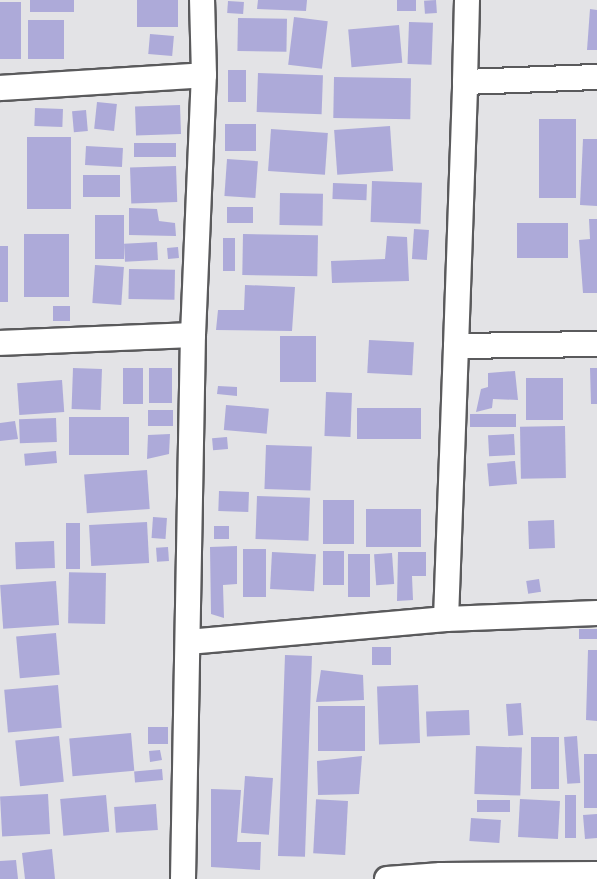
<!DOCTYPE html>
<style>
body{margin:0}
#map{position:relative;width:597px;height:879px;overflow:hidden;background:#e3e3e6;font-family:Spectral,serif}
div>[style]{position:absolute}
.building>*{inset:0;background:#adaad9;transform-origin:0 0}
.roads{filter:drop-shadow(2px 0 #5a5a5c) drop-shadow(-2px 0 #5a5a5c) drop-shadow(0 2px #5a5a5c) drop-shadow(0 -2px #5a5a5c)}
.minor>*{height:24px;margin:-12px;padding:0 12px;transform-origin:12px;border-radius:12px;background:#fff}
span{translate:-50% -50%;white-space:nowrap;text-align:center;line-height:1.15;-webkit-text-stroke:4.5px #e3e3e6;paint-order:stroke}
</style>
<div id="map">
<div class="building">
<i style="left:30px;top:0;width:44px;height:12px"></i>
<i style="left:137px;top:0;width:41px;height:27px"></i>
<i style="clip-path:polygon(258px 0,307px 0,306px 11px,257px 9px)"></i>
<i style="left:397px;top:0;width:19px;height:11px"></i>
<i style="left:436px;top:0;width:13px;height:12px;rotate:86deg"></i>
<i style="left:228px;top:1px;width:16px;height:12px;rotate:4deg"></i>
<i style="left:0;top:2px;width:21px;height:57px"></i>
<i style="clip-path:polygon(590px 9px,597px 10px,597px 50px,587px 50px)"></i>
<i style="left:294px;top:17px;width:34px;height:48px;rotate:7deg"></i>
<i style="left:238px;top:18px;width:49px;height:33px;rotate:1deg"></i>
<i style="left:28px;top:20px;width:36px;height:39px"></i>
<i style="left:409px;top:22px;width:24px;height:42px;rotate:2deg"></i>
<i style="left:399px;top:25px;width:38px;height:51px;rotate:85deg"></i>
<i style="left:150px;top:34px;width:24px;height:20px;rotate:5deg"></i>
<i style="left:228px;top:70px;width:18px;height:32px"></i>
<i style="left:258px;top:73px;width:65px;height:39px;rotate:2deg"></i>
<i style="left:334px;top:77px;width:77px;height:41px;rotate:1deg"></i>
<i style="left:97px;top:102px;width:20px;height:27px;rotate:6deg"></i>
<i style="left:180px;top:105px;width:29px;height:45px;rotate:88deg"></i>
<i style="left:35px;top:108px;width:28px;height:18px;rotate:2deg"></i>
<i style="left:86px;top:110px;width:21px;height:14px;rotate:85deg"></i>
<i style="left:539px;top:119px;width:37px;height:79px"></i>
<i style="left:256px;top:124px;width:27px;height:31px;rotate:90deg"></i>
<i style="left:390px;top:126px;width:45px;height:56px;rotate:86deg"></i>
<i style="left:271px;top:129px;width:57px;height:42px;rotate:4deg"></i>
<i style="left:27px;top:137px;width:44px;height:72px"></i>
<i style="clip-path:polygon(583px 139px,597px 139px,597px 206px,580px 205px)"></i>
<i style="left:134px;top:143px;width:42px;height:14px"></i>
<i style="left:86px;top:146px;width:37px;height:19px;rotate:3deg"></i>
<i style="left:227px;top:159px;width:31px;height:37px;rotate:4deg"></i>
<i style="left:176px;top:166px;width:36px;height:46px;rotate:88deg"></i>
<i style="left:83px;top:175px;width:37px;height:22px"></i>
<i style="left:372px;top:181px;width:50px;height:41px;rotate:2deg"></i>
<i style="left:333px;top:183px;width:34px;height:16px;rotate:2deg"></i>
<i style="left:280px;top:193px;width:43px;height:32px;rotate:1deg"></i>
<i style="left:227px;top:207px;width:26px;height:16px"></i>
<i style="clip-path:polygon(129px 208px,157px 209px,159px 221px,175px 223px,176px 236px,129px 235px)"></i>
<i style="left:95px;top:215px;width:29px;height:44px"></i>
<i style="clip-path:polygon(589px 219px,597px 219px,597px 293px,583px 293px,579px 240px,590px 239px)"></i>
<i style="left:517px;top:223px;width:51px;height:35px"></i>
<i style="left:414px;top:229px;width:15px;height:30px;rotate:4deg"></i>
<i style="left:24px;top:234px;width:45px;height:63px"></i>
<i style="left:243px;top:234px;width:75px;height:41px;rotate:1deg"></i>
<i style="clip-path:polygon(387px 236px,407px 237px,409px 281px,332px 283px,331px 261px,385px 259px)"></i>
<i style="left:223px;top:238px;width:12px;height:33px"></i>
<i style="left:157px;top:242px;width:18px;height:33px;rotate:87deg"></i>
<i style="left:0;top:246px;width:8px;height:56px"></i>
<i style="left:178px;top:247px;width:11px;height:11px;rotate:85deg"></i>
<i style="left:95px;top:265px;width:29px;height:38px;rotate:4deg"></i>
<i style="left:129px;top:269px;width:46px;height:30px;rotate:1deg"></i>
<i style="clip-path:polygon(245px 285px,295px 287px,292px 331px,216px 330px,218px 310px,244px 310px)"></i>
<i style="left:53px;top:306px;width:17px;height:15px"></i>
<i style="left:280px;top:336px;width:36px;height:46px"></i>
<i style="left:369px;top:340px;width:45px;height:33px;rotate:3deg"></i>
<i style="left:73px;top:368px;width:29px;height:41px;rotate:2deg"></i>
<i style="left:123px;top:368px;width:20px;height:36px"></i>
<i style="left:149px;top:368px;width:23px;height:35px"></i>
<i style="clip-path:polygon(590px 368px,597px 368px,597px 404px,591px 404px)"></i>
<i style="clip-path:polygon(515px 371px,518px 400px,493px 399px,492px 408px,476px 412px,481px 389px,488px 387px,488px 373px)"></i>
<i style="left:526px;top:378px;width:37px;height:42px"></i>
<i style="left:62px;top:380px;width:32px;height:45px;rotate:86deg"></i>
<i style="clip-path:polygon(218px 386px,237px 387px,237px 396px,217px 394px)"></i>
<i style="left:326px;top:392px;width:26px;height:44px;rotate:2deg"></i>
<i style="left:226px;top:405px;width:43px;height:25px;rotate:5deg"></i>
<i style="left:357px;top:408px;width:64px;height:31px"></i>
<i style="left:148px;top:410px;width:25px;height:16px"></i>
<i style="left:516px;top:414px;width:13px;height:46px;rotate:90deg"></i>
<i style="left:69px;top:417px;width:60px;height:38px"></i>
<i style="left:56px;top:418px;width:24px;height:37px;rotate:88deg"></i>
<i style="clip-path:polygon(15px 421px,18px 439px,0 441px,0 423px)"></i>
<i style="left:565px;top:426px;width:52px;height:45px;rotate:89deg"></i>
<i style="clip-path:polygon(170px 434px,169px 454px,147px 459px,148px 435px)"></i>
<i style="left:514px;top:434px;width:21px;height:26px;rotate:87deg"></i>
<i style="left:227px;top:437px;width:12px;height:15px;rotate:85deg"></i>
<i style="left:266px;top:445px;width:46px;height:44px;rotate:2deg"></i>
<i style="left:56px;top:451px;width:12px;height:32px;rotate:85deg"></i>
<i style="left:515px;top:461px;width:23px;height:28px;rotate:85deg"></i>
<i style="left:147px;top:470px;width:39px;height:63px;rotate:86deg"></i>
<i style="left:219px;top:491px;width:30px;height:20px;rotate:2deg"></i>
<i style="left:257px;top:496px;width:53px;height:43px;rotate:2deg"></i>
<i style="left:323px;top:500px;width:31px;height:44px"></i>
<i style="left:421px;top:509px;width:38px;height:55px;rotate:90deg"></i>
<i style="left:153px;top:517px;width:14px;height:21px;rotate:4deg"></i>
<i style="left:554px;top:520px;width:28px;height:26px;rotate:88deg"></i>
<i style="left:147px;top:522px;width:41px;height:58px;rotate:87deg"></i>
<i style="left:66px;top:523px;width:14px;height:46px"></i>
<i style="left:214px;top:526px;width:15px;height:13px"></i>
<i style="left:54px;top:541px;width:27px;height:39px;rotate:88deg"></i>
<i style="clip-path:polygon(237px 546px,237px 584px,223px 585px,224px 618px,211px 614px,210px 547px)"></i>
<i style="left:168px;top:547px;width:14px;height:12px;rotate:86deg"></i>
<i style="left:243px;top:549px;width:23px;height:48px"></i>
<i style="left:323px;top:551px;width:21px;height:34px"></i>
<i style="left:272px;top:552px;width:44px;height:37px;rotate:3deg"></i>
<i style="clip-path:polygon(398px 552px,426px 552px,426px 576px,412px 576px,413px 600px,397px 601px)"></i>
<i style="left:392px;top:553px;width:31px;height:18px;rotate:86deg"></i>
<i style="left:348px;top:554px;width:22px;height:43px"></i>
<i style="left:106px;top:573px;width:51px;height:37px;rotate:91deg"></i>
<i style="left:539px;top:579px;width:13px;height:13px;rotate:81deg"></i>
<i style="left:56px;top:581px;width:44px;height:56px;rotate:86deg"></i>
<i style="left:597px;top:629px;width:10px;height:18px;rotate:90deg"></i>
<i style="left:56px;top:633px;width:42px;height:40px;rotate:85deg"></i>
<i style="left:372px;top:647px;width:19px;height:18px"></i>
<i style="clip-path:polygon(588px 650px,597px 650px,597px 721px,586px 720px)"></i>
<i style="left:285px;top:655px;width:27px;height:201px;rotate:2deg"></i>
<i style="clip-path:polygon(321px 670px,363px 675px,364px 700px,316px 702px)"></i>
<i style="left:58px;top:685px;width:43px;height:54px;rotate:85deg"></i>
<i style="left:418px;top:685px;width:58px;height:41px;rotate:88deg"></i>
<i style="left:521px;top:703px;width:32px;height:15px;rotate:86deg"></i>
<i style="left:318px;top:706px;width:47px;height:45px"></i>
<i style="left:469px;top:710px;width:25px;height:43px;rotate:88deg"></i>
<i style="left:148px;top:727px;width:20px;height:17px"></i>
<i style="left:131px;top:733px;width:38px;height:62px;rotate:85deg"></i>
<i style="left:59px;top:736px;width:46px;height:44px;rotate:84deg"></i>
<i style="left:577px;top:736px;width:47px;height:13px;rotate:86deg"></i>
<i style="left:531px;top:737px;width:28px;height:52px"></i>
<i style="left:476px;top:746px;width:46px;height:48px;rotate:2deg"></i>
<i style="clip-path:polygon(160px 750px,162px 760px,150px 762px,149px 751px)"></i>
<i style="left:584px;top:754px;width:13px;height:54px"></i>
<i style="clip-path:polygon(362px 756px,359px 794px,318px 795px,317px 761px)"></i>
<i style="left:162px;top:769px;width:11px;height:28px;rotate:85deg"></i>
<i style="left:245px;top:776px;width:28px;height:57px;rotate:4deg"></i>
<i style="clip-path:polygon(211px 789px,241px 790px,237px 842px,261px 842px,260px 870px,211px 867px)"></i>
<i style="left:48px;top:794px;width:40px;height:48px;rotate:87deg"></i>
<i style="left:106px;top:795px;width:37px;height:46px;rotate:85deg"></i>
<i style="left:565px;top:795px;width:11px;height:43px"></i>
<i style="left:520px;top:799px;width:40px;height:38px;rotate:3deg"></i>
<i style="left:477px;top:800px;width:33px;height:12px"></i>
<i style="left:348px;top:801px;width:54px;height:32px;rotate:93deg"></i>
<i style="left:156px;top:804px;width:26px;height:42px;rotate:86deg"></i>
<i style="clip-path:polygon(597px 814px,597px 838px,585px 839px,583px 815px)"></i>
<i style="left:471px;top:818px;width:30px;height:23px;rotate:4deg"></i>
<i style="clip-path:polygon(52px 849px,55px 879px,25px 879px,22px 853px)"></i>
<i style="clip-path:polygon(16px 860px,18px 879px,0 879px,0 861px)"></i>
</div>
<div class="roads">
<div class="minor">
<i style="left:465px;top:82px;width:82px;rotate:-88.6deg"></i>
<i style="left:0;top:88px;width:204px;rotate:-3.6deg"></i>
<i style="left:0;top:343px;width:193px;rotate:-2.4deg"></i>
<i style="left:456px;top:346px;width:264px;rotate:-88deg"></i>
<i style="left:465px;top:82px;width:132px;rotate:-2.2deg"></i>
<i style="left:446px;top:619px;width:273px;rotate:-87.9deg"></i>
<i style="left:456px;top:346px;width:141px;rotate:-0.8deg"></i>
<i style="left:188px;top:642px;width:259px;rotate:-5.1deg"></i>
<i style="left:446px;top:619px;width:151px;rotate:-2.3deg"></i>
<i style="left:183px;top:879px;width:544px;rotate:-88.95deg"></i>
<i style="left:193px;top:335px;width:260px;rotate:-87.6deg"></i>
<i style="left:204px;top:75px;width:75px;rotate:-91.5deg"></i>
<i style="left:387px;top:879px;width:54px;rotate:-4.2deg"></i>
<i style="left:441px;top:879px;width:4px;rotate:-90deg"></i>
<i style="left:441px;top:875px;width:156px;rotate:-0.4deg"></i>
</div>
</div>
</div>
